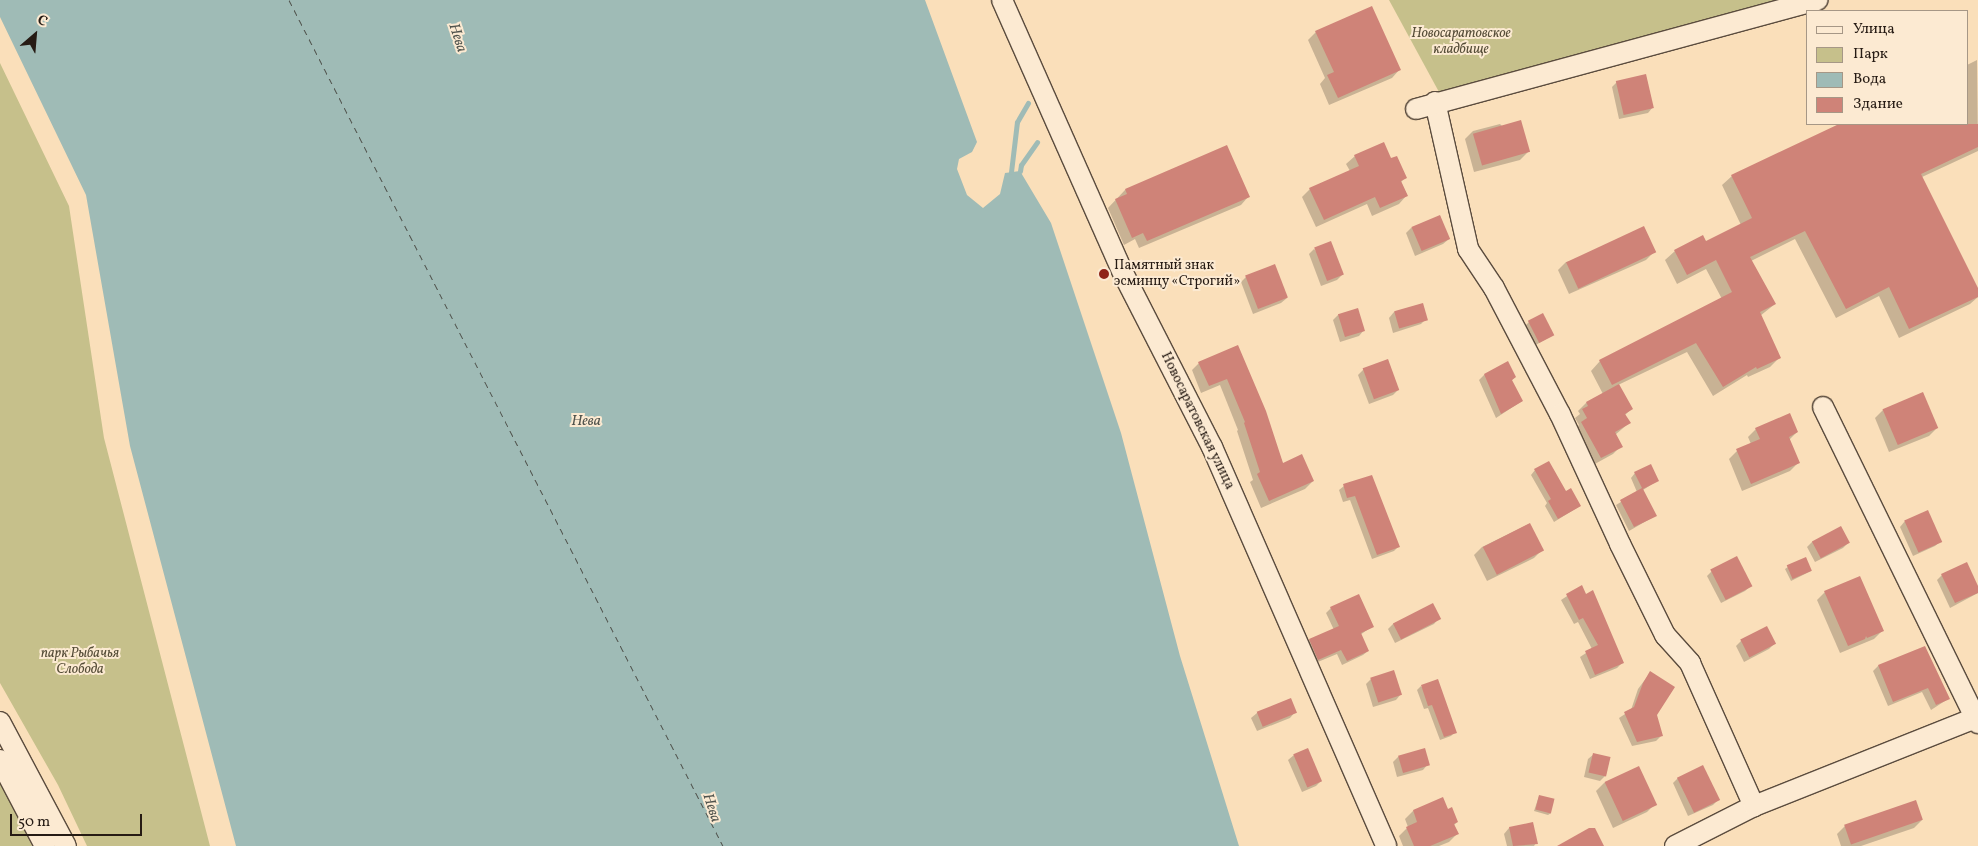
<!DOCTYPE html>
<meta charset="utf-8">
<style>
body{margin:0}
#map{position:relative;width:1978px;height:846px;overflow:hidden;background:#fadfba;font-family:Vollkorn,serif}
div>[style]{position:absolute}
.green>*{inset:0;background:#c6c08b}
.water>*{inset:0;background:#9fbbb6}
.shadow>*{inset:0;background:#0003}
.stream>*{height:5px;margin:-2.5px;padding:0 2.5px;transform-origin:2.5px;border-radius:2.5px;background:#9fbbb6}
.ferry>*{height:1px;margin-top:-0.5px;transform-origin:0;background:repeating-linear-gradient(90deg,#50534d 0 6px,transparent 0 11px)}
.building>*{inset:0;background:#cf8378;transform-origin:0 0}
.roads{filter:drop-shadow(1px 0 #5b4c3e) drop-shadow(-1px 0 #5b4c3e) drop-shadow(0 1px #5b4c3e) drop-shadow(0 -1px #5b4c3e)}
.minor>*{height:20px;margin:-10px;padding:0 10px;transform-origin:10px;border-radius:10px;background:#fcead2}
.dots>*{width:14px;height:14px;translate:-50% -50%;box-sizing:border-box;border:2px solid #fcead2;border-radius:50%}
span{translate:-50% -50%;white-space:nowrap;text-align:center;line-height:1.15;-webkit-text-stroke:4px #fcead2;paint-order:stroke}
.park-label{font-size:14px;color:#564d38;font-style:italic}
.poi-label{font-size:14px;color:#261b14}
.left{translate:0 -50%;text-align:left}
.street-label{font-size:14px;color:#261b14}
.water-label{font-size:15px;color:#50534d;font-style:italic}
.legend{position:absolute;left:1806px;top:10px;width:162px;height:115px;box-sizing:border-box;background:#fcead2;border:1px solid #a69786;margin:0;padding:6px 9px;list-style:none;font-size:15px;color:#261b14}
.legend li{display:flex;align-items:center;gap:10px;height:25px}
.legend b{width:25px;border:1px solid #a69786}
.north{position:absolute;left:10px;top:10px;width:50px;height:50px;-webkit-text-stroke:4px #fcead2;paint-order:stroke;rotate:27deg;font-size:14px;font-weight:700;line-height:20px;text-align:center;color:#261b14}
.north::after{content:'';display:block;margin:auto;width:18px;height:22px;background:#261b14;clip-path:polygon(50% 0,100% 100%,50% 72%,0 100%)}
.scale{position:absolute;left:10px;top:814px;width:132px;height:22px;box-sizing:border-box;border:2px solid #261b14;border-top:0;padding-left:6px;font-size:15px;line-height:18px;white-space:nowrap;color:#261b14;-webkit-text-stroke:4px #fcead2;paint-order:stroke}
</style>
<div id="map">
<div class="green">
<i style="clip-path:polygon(1389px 0,1782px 0,1439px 92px)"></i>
<i style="clip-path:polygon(0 63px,69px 206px,104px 438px,210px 846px,87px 846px,58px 785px,0 683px)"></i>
<i style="clip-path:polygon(0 783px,13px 806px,32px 846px,0 846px)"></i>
</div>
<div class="water">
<i style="clip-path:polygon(0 0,925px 0,977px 142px,972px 152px,959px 159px,957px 169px,967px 195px,983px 208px,1000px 194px,1005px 173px,1020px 171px,1051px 223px,1121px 433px,1180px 656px,1239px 846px,236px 846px,130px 446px,86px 195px,0 17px)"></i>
</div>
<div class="shadow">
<i style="clip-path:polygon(1316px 32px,1400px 69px,1392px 78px,1329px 105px,1320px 84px,1325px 78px,1308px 40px)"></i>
<i style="clip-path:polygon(1977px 60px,1978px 151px,1922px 177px,1978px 291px,1978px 297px,1970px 304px,1899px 338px,1879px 296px,1836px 318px,1795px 239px,1751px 261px,1775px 304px,1760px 316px,1779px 358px,1770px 367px,1748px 377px,1747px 375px,1713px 396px,1687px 352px,1618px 385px,1631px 409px,1625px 415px,1629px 423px,1615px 435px,1621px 446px,1613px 454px,1593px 465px,1574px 431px,1579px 425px,1575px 418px,1580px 414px,1578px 411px,1586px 403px,1603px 394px,1591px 371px,1600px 361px,1722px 299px,1706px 269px,1677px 284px,1665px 260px,1675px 251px,1706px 243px,1741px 225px,1722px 185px,1732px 176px,1842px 124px,1967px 124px,1967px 65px)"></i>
<i style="clip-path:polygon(1617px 82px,1653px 107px,1648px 113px,1619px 119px,1612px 87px)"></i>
<i style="clip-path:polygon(1500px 124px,1528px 152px,1520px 160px,1474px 172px,1465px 139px,1473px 131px)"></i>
<i style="clip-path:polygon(1383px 143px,1391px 160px,1405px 178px,1401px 182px,1407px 195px,1399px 204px,1372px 216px,1367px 204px,1316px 227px,1302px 197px,1310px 189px,1350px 171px,1346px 164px,1355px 156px)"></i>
<i style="clip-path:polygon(1227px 147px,1248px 197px,1241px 205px,1139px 248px,1135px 239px,1124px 245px,1108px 208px,1125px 190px)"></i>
<i style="clip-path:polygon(1440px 216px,1449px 239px,1443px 244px,1415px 256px,1406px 233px,1411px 228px)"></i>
<i style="clip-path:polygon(1314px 249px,1342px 275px,1337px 280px,1321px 286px,1309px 254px)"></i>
<i style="clip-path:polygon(1654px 252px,1646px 260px,1569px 294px,1558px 270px,1566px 262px)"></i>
<i style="clip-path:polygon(1246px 277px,1287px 298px,1281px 303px,1253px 314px,1241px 282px)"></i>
<i style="clip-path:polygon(1422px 304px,1426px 319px,1421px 324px,1393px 333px,1389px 318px,1394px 312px)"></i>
<i style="clip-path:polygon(1338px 315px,1364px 330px,1359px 336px,1340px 342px,1333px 320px)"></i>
<i style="clip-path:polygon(1529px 322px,1553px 335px,1534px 346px,1524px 327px)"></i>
<i style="clip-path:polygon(1237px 346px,1283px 464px,1313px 481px,1305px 489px,1261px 508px,1250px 482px,1253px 480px,1237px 431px,1238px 430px,1220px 385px,1201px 393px,1192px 370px,1199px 363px)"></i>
<i style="clip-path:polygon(1508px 363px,1515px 377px,1511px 381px,1522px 401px,1496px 418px,1479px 380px,1484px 375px)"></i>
<i style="clip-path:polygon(1364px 369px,1398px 390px,1393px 395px,1369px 404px,1358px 375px)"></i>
<i style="clip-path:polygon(1883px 410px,1937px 428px,1929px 436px,1889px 452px,1875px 418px)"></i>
<i style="clip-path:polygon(1756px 429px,1797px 432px,1789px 440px,1798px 463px,1790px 471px,1742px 491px,1729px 459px,1737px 451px,1751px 444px,1748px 437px)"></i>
<i style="clip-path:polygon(1535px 470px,1565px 493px,1580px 506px,1554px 522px,1545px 506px,1547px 503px,1531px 475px)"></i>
<i style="clip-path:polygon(1635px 473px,1657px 481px,1643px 490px,1655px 516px,1629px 531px,1616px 505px,1637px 492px,1631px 478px)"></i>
<i style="clip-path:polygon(1371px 477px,1398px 547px,1394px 551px,1372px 559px,1350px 500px,1343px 502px,1339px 490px,1344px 486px)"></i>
<i style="clip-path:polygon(1905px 521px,1941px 541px,1935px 546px,1913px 556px,1900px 527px)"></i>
<i style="clip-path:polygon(1529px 524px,1542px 550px,1534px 558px,1487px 581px,1474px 555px,1482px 547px)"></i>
<i style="clip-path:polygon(1812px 542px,1848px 543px,1843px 548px,1815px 562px,1807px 547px)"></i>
<i style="clip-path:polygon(1788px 567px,1811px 571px,1791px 581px,1785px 569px)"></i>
<i style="clip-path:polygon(1712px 571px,1751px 586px,1745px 591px,1721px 603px,1707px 576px)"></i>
<i style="clip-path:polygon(1942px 575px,1978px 589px,1978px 593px,1950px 608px,1937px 580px)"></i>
<i style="clip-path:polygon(1581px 587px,1586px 595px,1592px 592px,1622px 663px,1617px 668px,1590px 679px,1580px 657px,1592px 649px,1578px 622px,1574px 624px,1561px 600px)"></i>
<i style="clip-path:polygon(1825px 592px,1882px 631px,1874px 639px,1840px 653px,1817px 600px)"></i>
<i style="clip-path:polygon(1433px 605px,1439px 618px,1434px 624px,1395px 643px,1388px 629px,1393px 624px)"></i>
<i style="clip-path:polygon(1331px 608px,1373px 626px,1360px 635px,1368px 651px,1363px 655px,1342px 665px,1337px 654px,1313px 664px,1305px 645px,1309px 640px,1334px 630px,1326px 613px)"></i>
<i style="clip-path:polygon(1741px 641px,1775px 643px,1769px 649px,1744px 662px,1736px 646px)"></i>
<i style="clip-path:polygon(1898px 658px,1948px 699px,1931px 710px,1922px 692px,1888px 706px,1873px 671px,1878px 666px)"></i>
<i style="clip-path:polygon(1650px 673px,1656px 715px,1662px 735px,1656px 741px,1632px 746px,1619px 718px,1631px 710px,1638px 689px)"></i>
<i style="clip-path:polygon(1371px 679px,1401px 694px,1396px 700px,1373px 707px,1366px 684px)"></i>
<i style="clip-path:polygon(1421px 686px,1455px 732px,1451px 736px,1440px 740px,1428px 708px,1424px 709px,1417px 690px)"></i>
<i style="clip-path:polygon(1295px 712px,1290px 718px,1257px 731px,1251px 718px,1257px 713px)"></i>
<i style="clip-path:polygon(1424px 750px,1428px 764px,1423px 770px,1397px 777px,1393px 762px,1398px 757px)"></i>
<i style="clip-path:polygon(1594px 754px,1605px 776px,1600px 781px,1584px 777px,1588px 759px)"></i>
<i style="clip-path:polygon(1294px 755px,1321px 781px,1316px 786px,1302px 792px,1288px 760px)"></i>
<i style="clip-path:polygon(1639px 768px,1655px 804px,1647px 812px,1613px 828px,1596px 791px,1604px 783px)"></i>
<i style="clip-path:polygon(1678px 778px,1718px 800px,1713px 805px,1688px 816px,1673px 783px)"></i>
<i style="clip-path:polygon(1539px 796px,1551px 813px,1548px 815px,1534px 811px)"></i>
<i style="clip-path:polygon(1442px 799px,1447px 810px,1457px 822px,1454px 825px,1457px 834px,1449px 842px,1439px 846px,1403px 846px,1399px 836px,1408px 827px,1405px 819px,1413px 811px)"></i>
<i style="clip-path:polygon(1922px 820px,1914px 828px,1861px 846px,1841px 846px,1837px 834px,1845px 826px)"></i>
<i style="clip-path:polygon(1532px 823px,1536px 843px,1534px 846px,1507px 846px,1504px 834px,1509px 828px)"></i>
</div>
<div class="stream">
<i style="left:1020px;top:171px;width:6px;rotate:-81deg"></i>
<i style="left:1021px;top:165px;width:28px;rotate:-55deg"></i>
<i style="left:1011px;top:172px;width:50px;rotate:-83.2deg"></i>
<i style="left:1017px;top:122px;width:22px;rotate:-60deg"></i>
</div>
<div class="ferry">
<i style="left:289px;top:0;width:951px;rotate:62.84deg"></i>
</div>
<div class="building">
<i style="clip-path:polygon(1372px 6px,1401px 70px,1338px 98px,1327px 75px,1334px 72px,1315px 31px)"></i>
<i style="left:1646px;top:74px;width:35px;height:31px;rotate:77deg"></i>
<i style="left:1521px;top:120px;width:33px;height:50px;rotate:74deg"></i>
<i style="clip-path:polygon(1839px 124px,1978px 124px,1978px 147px,1921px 174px,1978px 288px,1978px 297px,1909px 329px,1889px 287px,1846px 309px,1805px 231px,1750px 257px,1776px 304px,1760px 312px,1781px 358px,1757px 369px,1756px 367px,1723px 387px,1696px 343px,1612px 385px,1599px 360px,1732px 292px,1716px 260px,1687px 275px,1674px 250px,1703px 235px,1706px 241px,1752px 218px,1731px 175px)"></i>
<i style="clip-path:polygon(1384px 142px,1391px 158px,1397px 156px,1407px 178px,1401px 181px,1408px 196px,1380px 208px,1375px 197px,1324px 220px,1309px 188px,1359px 166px,1354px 155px)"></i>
<i style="clip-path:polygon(1227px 145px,1250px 197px,1147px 241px,1143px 233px,1132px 238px,1115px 199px,1127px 194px,1125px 189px)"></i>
<i style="left:1440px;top:215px;width:26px;height:31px;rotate:67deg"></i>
<i style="left:1644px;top:226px;width:29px;height:86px;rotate:65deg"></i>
<i style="left:1331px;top:241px;width:36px;height:18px;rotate:69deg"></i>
<i style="left:1275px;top:264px;width:36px;height:32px;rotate:69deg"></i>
<i style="left:1423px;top:303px;width:18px;height:30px;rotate:74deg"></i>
<i style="left:1358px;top:308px;width:24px;height:21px;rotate:73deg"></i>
<i style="left:1543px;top:313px;width:25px;height:17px;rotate:63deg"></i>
<i style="clip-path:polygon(1238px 345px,1266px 411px,1283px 463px,1302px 454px,1314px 481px,1269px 501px,1257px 474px,1260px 472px,1244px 423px,1245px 422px,1227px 379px,1209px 386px,1198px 362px)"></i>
<i style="left:1388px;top:359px;width:33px;height:27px;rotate:70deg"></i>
<i style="clip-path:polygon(1508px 361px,1516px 377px,1512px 380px,1523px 401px,1501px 414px,1484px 374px)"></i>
<i style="clip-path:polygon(1619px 384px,1633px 409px,1625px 414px,1631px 423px,1615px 432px,1623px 447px,1601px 458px,1581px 422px,1587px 418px,1582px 409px,1588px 406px,1586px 402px)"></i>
<i style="left:1923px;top:392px;width:39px;height:44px;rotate:67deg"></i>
<i style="clip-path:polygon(1790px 413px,1798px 432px,1789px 437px,1800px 463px,1751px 484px,1736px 449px,1760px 439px,1755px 428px)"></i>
<i style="clip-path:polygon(1549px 461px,1566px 491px,1571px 488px,1581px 506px,1558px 519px,1548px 501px,1551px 499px,1534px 469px)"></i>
<i style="clip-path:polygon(1651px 464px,1659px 481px,1643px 489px,1657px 516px,1634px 527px,1620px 500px,1642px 488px,1634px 472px)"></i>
<i style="clip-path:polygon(1372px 475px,1400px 547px,1377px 555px,1355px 496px,1347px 498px,1343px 484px)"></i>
<i style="left:1928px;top:510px;width:35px;height:26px;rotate:66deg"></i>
<i style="left:1530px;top:523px;width:31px;height:53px;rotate:63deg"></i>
<i style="left:1841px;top:526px;width:19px;height:33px;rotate:62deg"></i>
<i style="left:1737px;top:556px;width:34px;height:30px;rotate:63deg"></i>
<i style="left:1806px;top:557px;width:15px;height:21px;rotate:67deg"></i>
<i style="clip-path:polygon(1967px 562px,1978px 586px,1978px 593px,1955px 603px,1941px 574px)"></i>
<i style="clip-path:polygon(1860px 576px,1884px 631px,1867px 638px,1866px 636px,1865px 639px,1848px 646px,1824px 591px)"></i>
<i style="clip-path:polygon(1582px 585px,1586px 594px,1593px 590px,1624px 663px,1595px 675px,1585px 651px,1598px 645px,1583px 618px,1579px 620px,1566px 594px)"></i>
<i style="clip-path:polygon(1359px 594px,1374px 627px,1361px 633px,1369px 651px,1347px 661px,1341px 650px,1318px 660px,1309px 639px,1339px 626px,1330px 607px)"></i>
<i style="left:1433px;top:603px;width:18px;height:45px;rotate:63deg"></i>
<i style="left:1767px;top:626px;width:20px;height:30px;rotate:63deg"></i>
<i style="clip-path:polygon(1925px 646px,1950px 699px,1936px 705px,1928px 688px,1893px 702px,1878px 665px)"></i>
<i style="left:1394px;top:670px;width:26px;height:25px;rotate:72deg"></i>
<i style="clip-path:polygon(1650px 671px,1675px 687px,1657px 715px,1663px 736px,1637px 742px,1624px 712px,1634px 707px,1643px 683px)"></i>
<i style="clip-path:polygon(1438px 679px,1457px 733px,1444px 737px,1432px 705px,1428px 706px,1421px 685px)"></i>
<i style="left:1291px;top:698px;width:16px;height:37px;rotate:68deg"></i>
<i style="left:1308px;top:748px;width:36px;height:16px;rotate:67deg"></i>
<i style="left:1425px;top:748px;width:18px;height:28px;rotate:74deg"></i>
<i style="left:1593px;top:753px;width:18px;height:20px;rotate:13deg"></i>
<i style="left:1703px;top:765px;width:39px;height:29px;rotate:64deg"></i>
<i style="left:1639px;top:766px;width:43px;height:38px;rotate:65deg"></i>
<i style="left:1539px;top:795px;width:16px;height:15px;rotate:14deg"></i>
<i style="clip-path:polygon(1443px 797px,1448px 809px,1452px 807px,1458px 822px,1454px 824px,1459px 834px,1430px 846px,1414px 846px,1406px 827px,1417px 822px,1413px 810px)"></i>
<i style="left:1916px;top:800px;width:21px;height:76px;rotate:71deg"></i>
<i style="clip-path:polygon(1533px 822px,1538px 844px,1513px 846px,1509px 827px)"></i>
<i style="clip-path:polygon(1589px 828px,1595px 828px,1604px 846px,1557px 846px)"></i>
</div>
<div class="roads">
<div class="minor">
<i style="left:1002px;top:0;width:303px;rotate:66.1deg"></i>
<i style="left:1125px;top:277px;width:191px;rotate:62.9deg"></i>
<i style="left:1212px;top:447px;width:435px;rotate:66.4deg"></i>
<i style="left:1435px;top:102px;width:151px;rotate:77.3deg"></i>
<i style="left:1468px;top:249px;width:47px;rotate:56.3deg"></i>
<i style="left:1494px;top:288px;width:142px;rotate:62.4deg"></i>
<i style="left:1560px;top:414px;width:143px;rotate:65.2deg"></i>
<i style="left:1620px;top:544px;width:102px;rotate:63.7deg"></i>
<i style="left:1665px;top:635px;width:38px;rotate:48deg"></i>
<i style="left:1690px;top:663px;width:157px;rotate:65.9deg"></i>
<i style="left:1416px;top:109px;width:416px;rotate:-15.2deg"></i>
<i style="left:1823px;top:407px;width:352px;rotate:63.9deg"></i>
<i style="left:0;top:722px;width:140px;rotate:62deg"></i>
<i style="left:0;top:760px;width:97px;rotate:62.4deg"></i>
<i style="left:1675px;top:846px;width:89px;rotate:-26.9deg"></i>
<i style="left:1754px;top:806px;width:241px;rotate:-21.7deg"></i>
</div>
</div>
<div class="dots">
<i style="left:1104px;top:274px;background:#8f2418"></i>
</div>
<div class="park-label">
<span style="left:1461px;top:42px">Новосаратовское<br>кладбище</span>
<span style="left:80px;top:662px">парк Рыбачья<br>Слобода</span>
</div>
<div class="poi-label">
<span class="left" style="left:1114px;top:274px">Памятный знак<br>эсминцу «Строгий»</span>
</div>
<div class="street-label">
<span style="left:1197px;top:421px;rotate:64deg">Новосаратовская улица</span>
</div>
<div class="water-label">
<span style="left:457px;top:38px;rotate:72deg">Нева</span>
<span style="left:586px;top:422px">Нева</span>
<span style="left:711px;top:808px;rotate:72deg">Нева</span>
</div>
<ul class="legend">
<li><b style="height:6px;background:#fcead2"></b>Улица</li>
<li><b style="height:14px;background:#c6c08b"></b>Парк</li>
<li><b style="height:14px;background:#9fbbb6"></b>Вода</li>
<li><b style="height:14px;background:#cf8378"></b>Здание</li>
</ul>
<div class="north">С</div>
<div class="scale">50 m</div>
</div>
